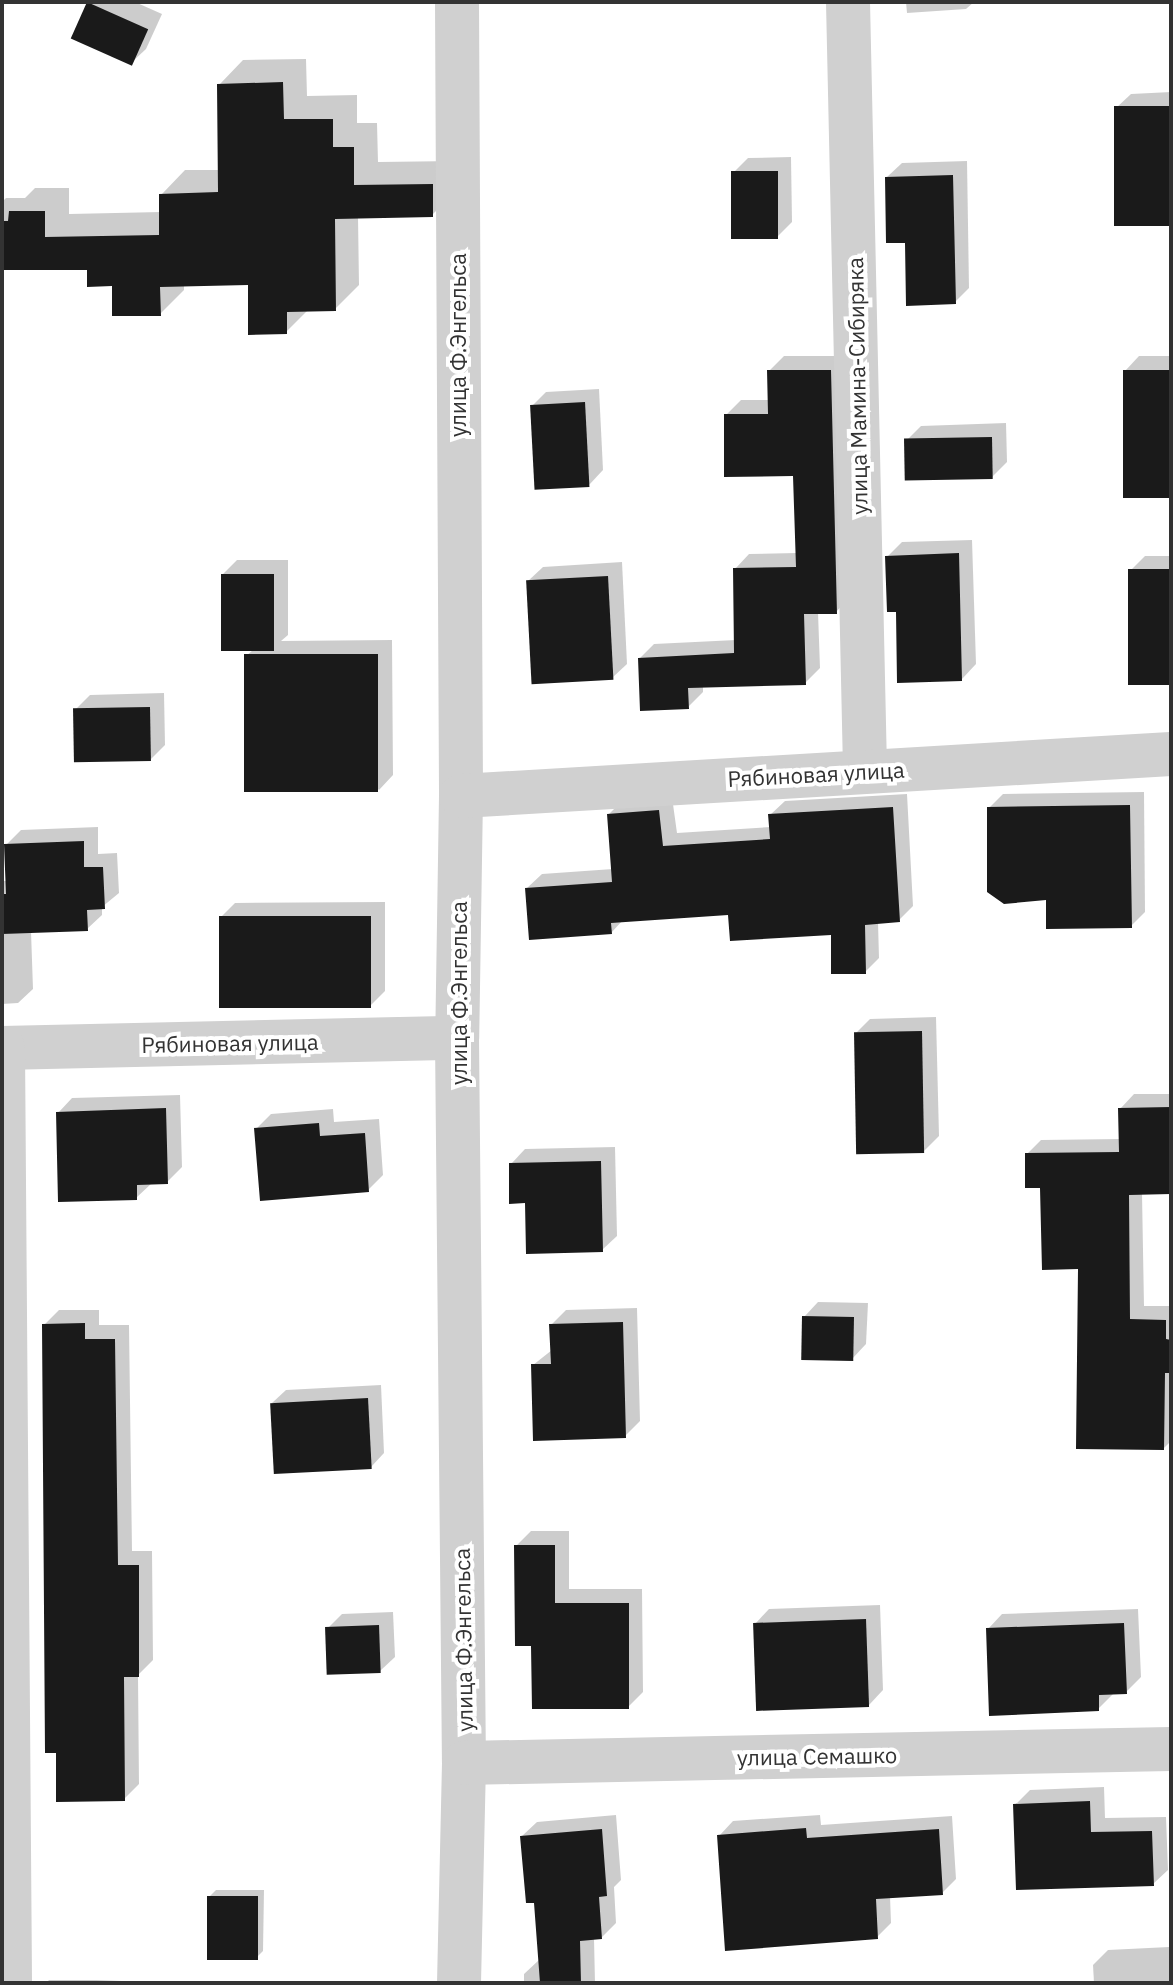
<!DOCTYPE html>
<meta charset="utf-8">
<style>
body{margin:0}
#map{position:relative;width:1173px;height:1985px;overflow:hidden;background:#fff;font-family:"IBM Plex Sans",sans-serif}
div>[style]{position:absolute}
.shadow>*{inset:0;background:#0003}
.building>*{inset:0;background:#1a1a1a;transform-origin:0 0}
.minor>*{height:44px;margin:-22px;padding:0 22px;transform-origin:22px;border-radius:22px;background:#d0d0d0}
span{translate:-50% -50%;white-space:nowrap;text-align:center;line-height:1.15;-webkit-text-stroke:8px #fff;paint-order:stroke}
.street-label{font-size:22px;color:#333}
.frame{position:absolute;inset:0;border:4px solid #333;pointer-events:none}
</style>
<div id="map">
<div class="shadow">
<i style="clip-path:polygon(89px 2px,135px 2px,162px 14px,146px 49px,131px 63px,73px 37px)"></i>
<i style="clip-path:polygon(906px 2px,974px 2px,966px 9px,907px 13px)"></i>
<i style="clip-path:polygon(306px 59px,307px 96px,357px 95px,357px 123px,377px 123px,378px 162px,456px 161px,456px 191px,432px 215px,358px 216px,359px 285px,335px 309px,308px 310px,286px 332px,250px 283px,184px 284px,184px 290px,160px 314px,89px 268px,2px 268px,2px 202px,6px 198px,25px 198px,35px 188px,69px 188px,69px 214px,161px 212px,161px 195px,185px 170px,220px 170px,219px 85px,243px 60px)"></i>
<i style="clip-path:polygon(1171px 92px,1171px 224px,1116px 108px,1131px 94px)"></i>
<i style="clip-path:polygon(791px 157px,792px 222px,777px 237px,733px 173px,748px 158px)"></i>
<i style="clip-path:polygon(967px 161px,969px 288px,955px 302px,907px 241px,887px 177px,902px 163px)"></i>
<i style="clip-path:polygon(784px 356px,845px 356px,850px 597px,836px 612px,818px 612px,820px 668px,805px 683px,703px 685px,703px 692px,688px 707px,640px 658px,654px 644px,736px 640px,735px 569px,749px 554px,797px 553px,795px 474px,726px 415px,741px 400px,769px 400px,769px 371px)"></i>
<i style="clip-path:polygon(1139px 356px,1171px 356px,1171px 496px,1125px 371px)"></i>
<i style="clip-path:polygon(599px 389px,603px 470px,589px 485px,532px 406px,546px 392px)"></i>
<i style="clip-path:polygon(1006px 423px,1007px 462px,992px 477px,906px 441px,921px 426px)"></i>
<i style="clip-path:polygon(972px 540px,976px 664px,962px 679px,897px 610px,887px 557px,902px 542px)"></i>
<i style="clip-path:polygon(1145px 556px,1171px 556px,1171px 683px,1130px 571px)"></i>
<i style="clip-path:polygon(237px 560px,288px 560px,288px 635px,281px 641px,392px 640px,393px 775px,379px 790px,246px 656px,253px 650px,223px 574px)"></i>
<i style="clip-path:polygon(622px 562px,627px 664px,612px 678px,528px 581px,543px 567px)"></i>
<i style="clip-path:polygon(164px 693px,165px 745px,151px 759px,75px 710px,90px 695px)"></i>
<i style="clip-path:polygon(1144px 792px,1145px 912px,1131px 926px,1048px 898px,989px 808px,1003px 794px)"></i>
<i style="clip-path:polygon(907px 794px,913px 906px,899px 920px,878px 922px,879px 958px,865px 972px,832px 933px,730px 913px,623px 920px,611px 933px,527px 888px,542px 874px,613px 869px,609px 814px,623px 800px,672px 797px,677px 833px,771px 827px,770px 815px,785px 801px)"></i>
<i style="clip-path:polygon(98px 827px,98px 854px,117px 853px,119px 893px,102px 907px,102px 915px,87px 929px,31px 931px,33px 989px,18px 1003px,2px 1004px,2px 881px,8px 881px,6px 845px,21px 830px)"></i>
<i style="clip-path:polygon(385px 902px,385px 991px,370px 1006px,221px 917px,235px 903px)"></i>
<i style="clip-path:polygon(936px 1017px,939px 1136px,924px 1151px,856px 1033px,870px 1019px)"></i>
<i style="clip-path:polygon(1134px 1094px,1171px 1094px,1171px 1192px,1142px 1193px,1144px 1306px,1171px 1306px,1171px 1441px,1164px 1448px,1027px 1154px,1041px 1140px,1121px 1139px,1120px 1109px)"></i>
<i style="clip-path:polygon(180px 1095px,182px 1167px,167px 1182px,152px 1183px,136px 1198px,58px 1113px,72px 1098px)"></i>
<i style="clip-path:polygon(333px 1109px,334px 1122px,379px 1119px,383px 1175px,368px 1190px,256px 1129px,271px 1114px)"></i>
<i style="clip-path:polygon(615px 1147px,617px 1236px,602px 1250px,527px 1201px,511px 1164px,525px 1149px)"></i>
<i style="clip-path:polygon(818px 1302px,868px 1303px,866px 1344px,852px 1359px,804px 1317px)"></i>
<i style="clip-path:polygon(637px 1308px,640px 1421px,625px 1436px,533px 1365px,552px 1350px,551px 1325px,566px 1310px)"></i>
<i style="clip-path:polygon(59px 1310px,99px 1310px,99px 1325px,129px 1325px,132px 1551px,152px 1551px,153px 1660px,138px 1675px,139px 1784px,124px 1799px,44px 1325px)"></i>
<i style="clip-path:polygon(381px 1385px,384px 1453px,371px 1467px,272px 1403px,286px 1390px)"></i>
<i style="clip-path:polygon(531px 1531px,569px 1531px,569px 1589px,642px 1589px,643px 1692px,628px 1707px,533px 1644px,516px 1546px)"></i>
<i style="clip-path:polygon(880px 1605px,883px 1690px,869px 1705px,755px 1624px,769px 1609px)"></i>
<i style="clip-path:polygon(1138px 1609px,1141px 1677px,1126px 1692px,1113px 1694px,1098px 1709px,988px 1629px,1002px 1614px)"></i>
<i style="clip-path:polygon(393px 1612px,395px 1657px,380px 1671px,327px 1629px,342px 1614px)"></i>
<i style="clip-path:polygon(1104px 1787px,1105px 1818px,1166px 1817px,1168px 1870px,1153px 1884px,1015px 1805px,1030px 1790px)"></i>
<i style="clip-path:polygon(616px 1815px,621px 1880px,614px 1887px,616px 1923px,602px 1937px,594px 1938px,595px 1983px,524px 1983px,524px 1974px,539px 1960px,536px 1900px,522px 1836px,537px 1822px)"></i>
<i style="clip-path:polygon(820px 1815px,821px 1825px,952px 1816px,956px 1879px,942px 1893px,890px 1896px,891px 1923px,877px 1937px,719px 1836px,733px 1821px)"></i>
<i style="clip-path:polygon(216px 1890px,264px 1890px,263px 1951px,256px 1958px,209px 1897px)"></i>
<i style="clip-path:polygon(1169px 1947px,1171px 1983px,1094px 1983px,1093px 1965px,1108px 1950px)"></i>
<i style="clip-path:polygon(49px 1980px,122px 1980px,46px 1983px)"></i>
</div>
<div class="building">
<i style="left:87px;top:2px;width:67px;height:40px;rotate:24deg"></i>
<i style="clip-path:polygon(283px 82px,284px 119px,333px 119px,333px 147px,354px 147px,354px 185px,433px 184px,433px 217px,335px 219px,336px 311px,287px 312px,287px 334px,248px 335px,248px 285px,160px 287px,161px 316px,112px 316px,112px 286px,87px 287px,87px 270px,2px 270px,2px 221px,8px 221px,9px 211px,45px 211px,45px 237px,159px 235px,159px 194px,218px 192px,217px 84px)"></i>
<i style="left:1171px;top:106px;width:120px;height:57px;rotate:90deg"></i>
<i style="left:778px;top:171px;width:68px;height:47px;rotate:90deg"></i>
<i style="clip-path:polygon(953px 175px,956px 304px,906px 306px,905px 243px,886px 243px,885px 177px)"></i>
<i style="clip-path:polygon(767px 370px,831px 370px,837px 614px,804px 614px,806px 685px,688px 688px,689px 709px,640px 711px,638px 658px,734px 653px,733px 568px,796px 567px,793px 476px,724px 477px,724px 414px,768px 414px)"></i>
<i style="left:1123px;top:370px;width:48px;height:128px"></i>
<i style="left:585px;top:402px;width:85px;height:55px;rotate:87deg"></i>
<i style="left:992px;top:437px;width:42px;height:88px;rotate:89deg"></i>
<i style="clip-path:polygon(959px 553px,962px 681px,897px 683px,896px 612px,887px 612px,885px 556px)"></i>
<i style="left:1171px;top:569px;width:116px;height:43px;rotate:90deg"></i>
<i style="left:221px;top:574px;width:53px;height:77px"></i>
<i style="left:608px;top:576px;width:104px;height:82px;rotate:87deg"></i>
<i style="left:378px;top:654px;width:138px;height:134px;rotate:90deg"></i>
<i style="left:150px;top:707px;width:54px;height:77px;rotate:89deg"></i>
<i style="clip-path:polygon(1130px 805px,1132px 928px,1046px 929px,1046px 900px,1004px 904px,987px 892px,987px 807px)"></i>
<i style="clip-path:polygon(893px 807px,900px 922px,865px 925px,866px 974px,831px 974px,831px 935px,730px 941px,728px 915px,611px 923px,612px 934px,529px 940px,525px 888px,612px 882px,607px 814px,659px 810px,663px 846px,770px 839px,768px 814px)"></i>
<i style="clip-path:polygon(84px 841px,84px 867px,103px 867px,105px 909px,87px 910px,88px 931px,2px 934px,2px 894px,6px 894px,4px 844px)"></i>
<i style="left:371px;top:916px;width:92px;height:152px;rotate:90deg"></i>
<i style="left:922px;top:1031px;width:122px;height:68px;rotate:89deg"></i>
<i style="clip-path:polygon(1171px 1107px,1171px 1194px,1129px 1195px,1130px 1319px,1166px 1320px,1166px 1339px,1171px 1340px,1171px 1373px,1165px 1373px,1164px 1450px,1076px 1449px,1078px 1269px,1042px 1270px,1040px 1188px,1025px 1188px,1025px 1153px,1119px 1152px,1118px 1108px)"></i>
<i style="clip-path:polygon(166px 1108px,168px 1184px,137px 1185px,137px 1200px,58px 1202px,56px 1112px)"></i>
<i style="clip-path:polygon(319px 1123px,320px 1136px,365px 1133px,369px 1192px,260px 1201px,254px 1128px)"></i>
<i style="clip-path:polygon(601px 1161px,603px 1252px,526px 1254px,525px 1203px,509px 1204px,509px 1163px)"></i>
<i style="left:802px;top:1316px;width:52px;height:44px;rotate:1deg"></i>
<i style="clip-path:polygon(623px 1322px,626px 1438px,533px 1441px,531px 1364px,551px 1364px,549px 1324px)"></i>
<i style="clip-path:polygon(85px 1323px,85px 1339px,115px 1339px,118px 1565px,139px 1565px,139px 1677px,124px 1677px,125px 1801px,56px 1802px,56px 1753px,45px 1753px,42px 1324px)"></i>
<i style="left:368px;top:1398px;width:71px;height:98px;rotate:87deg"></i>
<i style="clip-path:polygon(514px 1545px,555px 1545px,555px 1603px,629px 1603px,629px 1709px,532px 1709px,531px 1646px,515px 1646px)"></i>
<i style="left:866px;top:1619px;width:88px;height:113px;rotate:88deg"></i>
<i style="clip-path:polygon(1124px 1623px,1127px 1694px,1099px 1695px,1099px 1711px,989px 1716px,986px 1628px)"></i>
<i style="left:379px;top:1625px;width:48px;height:54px;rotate:88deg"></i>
<i style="clip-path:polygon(1090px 1801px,1091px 1832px,1152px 1831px,1154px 1886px,1016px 1890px,1013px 1804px)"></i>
<i style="clip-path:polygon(806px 1828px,807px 1838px,939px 1829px,943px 1895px,876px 1899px,878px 1939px,725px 1951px,717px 1835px)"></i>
<i style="clip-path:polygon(602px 1829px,607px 1896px,599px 1897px,602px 1939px,580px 1941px,581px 1983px,540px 1983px,534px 1903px,526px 1903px,520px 1836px)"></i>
<i style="left:207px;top:1896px;width:51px;height:64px"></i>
</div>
<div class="minor">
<i style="left:457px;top:2px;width:794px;rotate:89.71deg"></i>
<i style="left:461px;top:796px;width:242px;rotate:90.9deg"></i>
<i style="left:457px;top:1038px;width:725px;rotate:89.45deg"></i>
<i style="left:464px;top:1763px;width:220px;rotate:91.3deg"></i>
<i style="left:848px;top:2px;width:768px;rotate:88.73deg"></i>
<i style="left:461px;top:796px;width:711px;rotate:-3.39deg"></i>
<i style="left:2px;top:1048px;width:455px;rotate:-1.3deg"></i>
<i style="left:3px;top:1048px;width:935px;rotate:89.57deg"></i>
<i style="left:464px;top:1763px;width:707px;rotate:-1.13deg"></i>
</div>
<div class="street-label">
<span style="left:458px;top:345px;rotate:-90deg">улица Ф.Энгельса</span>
<span style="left:857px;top:386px;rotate:-91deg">улица Мамина-Сибиряка</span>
<span style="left:816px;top:774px;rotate:-3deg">Рябиновая улица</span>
<span style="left:459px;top:993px;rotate:-90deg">улица Ф.Энгельса</span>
<span style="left:230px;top:1043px;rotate:-1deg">Рябиновая улица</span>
<span style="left:463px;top:1640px;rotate:-91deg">улица Ф.Энгельса</span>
<span style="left:817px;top:1756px;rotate:-1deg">улица Семашко</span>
</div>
<div class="frame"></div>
</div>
